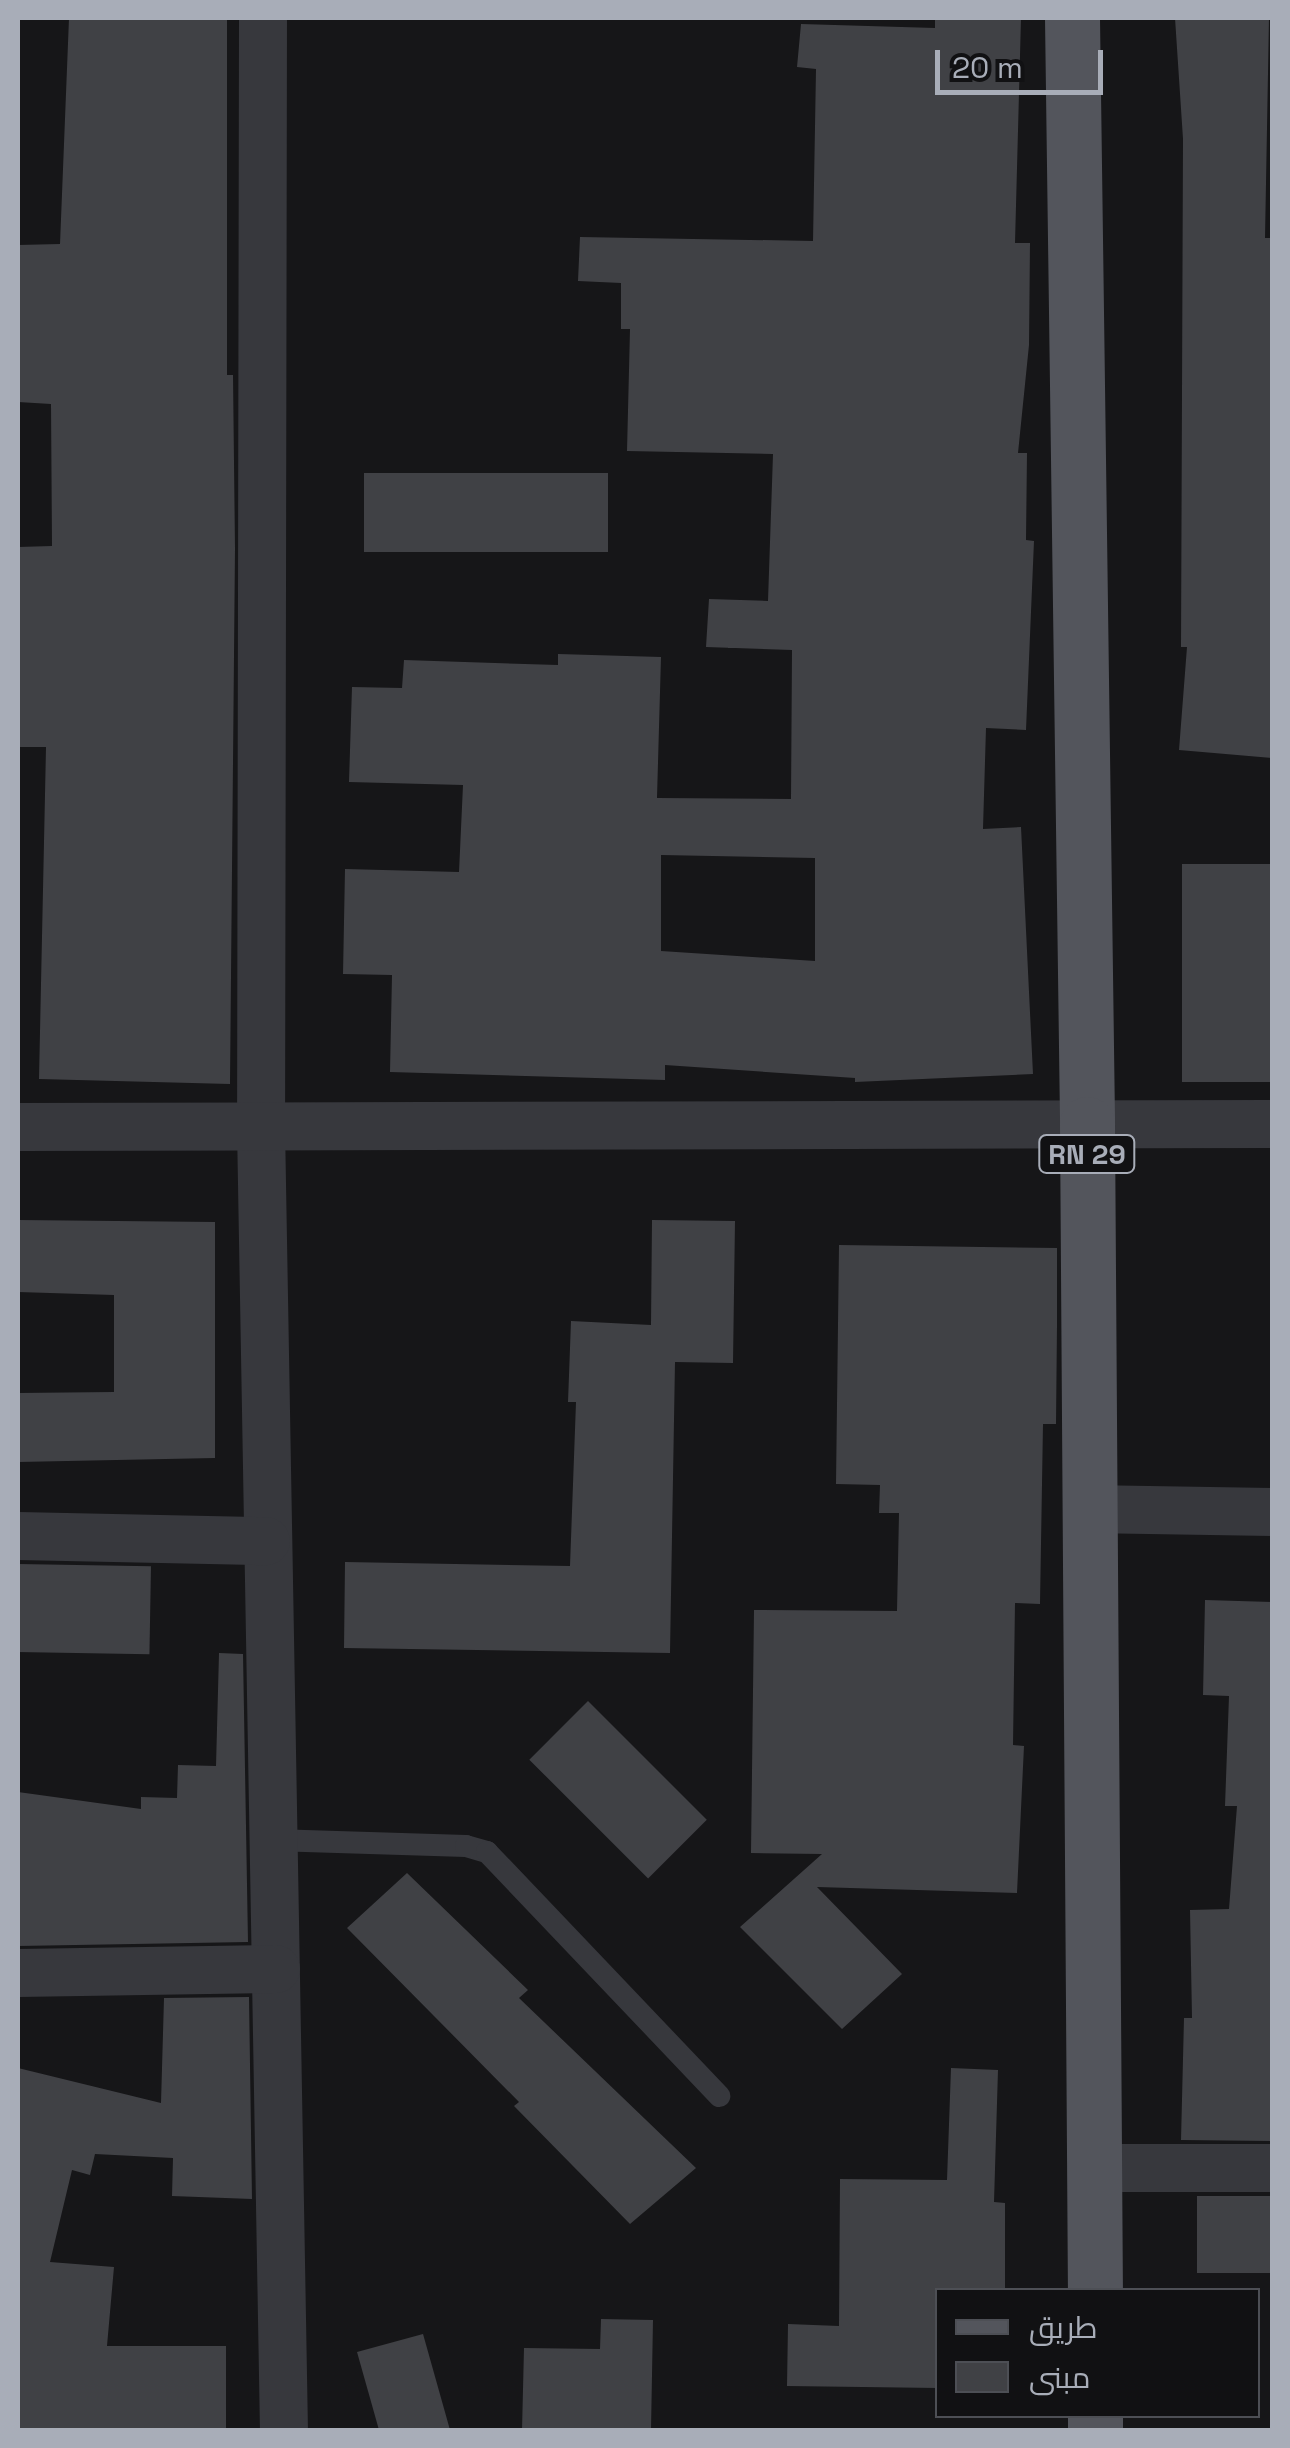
<!DOCTYPE html>
<meta charset="utf-8">
<style>
body{margin:0}
#map{position:relative;width:1290px;height:2448px;overflow:hidden;background:#161618;font-family:"Space Grotesk",Cairo,sans-serif}
div>[style]{position:absolute}
.building>*{inset:0;background:#404145;transform-origin:0 0}
.lane>*{height:22px;margin:-11px;padding:0 11px;transform-origin:11px;border-radius:11px;background:#37383d}
.street>*{height:48px;margin:-24px;padding:0 24px;transform-origin:24px;border-radius:24px;background:#37383d}
.primary>*{height:55px;margin:-27.5px;padding:0 27.5px;transform-origin:27.5px;border-radius:27.5px;background:#53555c}
span{translate:-50% -50%;white-space:nowrap;text-align:center;line-height:1.15;-webkit-text-stroke:8px #111113;paint-order:stroke}
.shield-label span{padding:2px 8px;background:#111113;border:2px solid;border-radius:8px;-webkit-text-stroke-width:0}
.shield-label{font-size:28px;color:#a8adb8;font-weight:700}
.frame{position:absolute;inset:0;border:20px solid #a8adb8;pointer-events:none}
.legend{position:absolute;left:935px;top:2288px;width:325px;height:130px;box-sizing:border-box;background:#111113;border:2px solid #4d4f55;margin:0;padding:12px 18px;list-style:none;font-size:30px;color:#a8adb8}
.legend li{display:flex;align-items:center;gap:20px;height:50px}
.legend b{width:50px;border:2px solid #4d4f55}
.scale{position:absolute;left:935px;top:50px;width:168px;height:45px;box-sizing:border-box;border:5px solid #a8adb8;border-top:0;padding-left:12px;font-size:30px;line-height:35px;white-space:nowrap;color:#a8adb8;-webkit-text-stroke:8px #111113;paint-order:stroke}
</style>
<div id="map">
<div class="building">
<i style="clip-path:polygon(69px 18px,227px 18px,227px 375px,233px 375px,235px 548px,230px 1084px,39px 1079px,46px 747px,18px 747px,18px 547px,52px 546px,51px 404px,18px 402px,18px 245px,60px 244px)"></i>
<i style="clip-path:polygon(evenodd,935px 18px,1021px 18px,1015px 243px,1030px 243px,1029px 345px,1018px 453px,1027px 453px,1026px 540px,1034px 541px,1026px 730px,986px 728px,983px 829px,1021px 827px,1033px 1074px,855px 1082px,855px 1078px,665px 1065px,665px 1080px,390px 1072px,392px 975px,343px 974px,345px 869px,459px 872px,463px 785px,349px 782px,352px 687px,402px 688px,404px 660px,558px 665px,558px 654px,661px 657px,657px 798px,791px 799px,792px 650px,706px 647px,709px 599px,768px 601px,773px 454px,627px 451px,630px 329px,621px 329px,621px 283px,578px 281px,580px 237px,813px 241px,816px 69px,797px 67px,801px 24px,935px 28px,935px 18px,661px 855px,815px 858px,815px 961px,661px 951px,661px 855px)"></i>
<i style="clip-path:polygon(1175px 18px,1269px 18px,1265px 238px,1272px 238px,1272px 758px,1179px 750px,1187px 647px,1181px 647px,1183px 139px)"></i>
<i style="left:364px;top:473px;width:244px;height:79px"></i>
<i style="left:1182px;top:864px;width:90px;height:218px"></i>
<i style="clip-path:polygon(18px 1220px,215px 1222px,215px 1458px,18px 1462px,18px 1393px,114px 1392px,114px 1295px,18px 1292px)"></i>
<i style="clip-path:polygon(652px 1220px,735px 1221px,733px 1363px,675px 1362px,670px 1653px,344px 1648px,345px 1562px,570px 1566px,576px 1402px,568px 1402px,571px 1321px,651px 1325px)"></i>
<i style="clip-path:polygon(839px 1245px,1057px 1248px,1057px 1325px,1056px 1424px,1043px 1424px,1040px 1604px,1015px 1603px,1013px 1745px,1024px 1746px,1017px 1893px,817px 1887px,902px 1974px,842px 2029px,740px 1927px,822px 1854px,751px 1853px,754px 1610px,897px 1611px,899px 1513px,879px 1513px,880px 1485px,836px 1484px)"></i>
<i style="left:18px;top:1564px;width:133px;height:88px;rotate:1deg"></i>
<i style="clip-path:polygon(1205px 1600px,1272px 1602px,1272px 2141px,1181px 2140px,1184px 2018px,1192px 2018px,1190px 1910px,1229px 1909px,1237px 1806px,1225px 1806px,1229px 1696px,1203px 1695px)"></i>
<i style="clip-path:polygon(219px 1653px,243px 1654px,248px 1942px,18px 1946px,18px 1792px,141px 1809px,141px 1797px,177px 1798px,178px 1765px,216px 1766px)"></i>
<i style="left:588px;top:1701px;width:168px;height:83px;rotate:45deg"></i>
<i style="clip-path:polygon(407px 1873px,528px 1990px,519px 1998px,696px 2168px,630px 2224px,514px 2106px,519px 2102px,347px 1928px)"></i>
<i style="clip-path:polygon(249px 1997px,252px 2199px,172px 2196px,173px 2158px,95px 2154px,90px 2175px,72px 2170px,50px 2262px,114px 2267px,107px 2346px,226px 2346px,226px 2430px,18px 2430px,18px 2068px,161px 2103px,164px 1998px)"></i>
<i style="clip-path:polygon(951px 2068px,998px 2070px,994px 2202px,1005px 2203px,1005px 2290px,938px 2290px,938px 2388px,787px 2386px,788px 2324px,839px 2326px,840px 2179px,947px 2180px)"></i>
<i style="left:1272px;top:2196px;width:77px;height:75px;rotate:90deg"></i>
<i style="clip-path:polygon(601px 2319px,653px 2320px,651px 2430px,522px 2430px,524px 2348px,600px 2349px)"></i>
<i style="clip-path:polygon(423px 2334px,450px 2430px,379px 2430px,357px 2352px)"></i>
</div>
<div class="lane">
<i style="left:273px;top:1840px;width:193px;rotate:1.8deg"></i>
<i style="left:466px;top:1846px;width:22px;rotate:16deg"></i>
<i style="left:487px;top:1852px;width:337px;rotate:46.4deg"></i>
</div>
<div class="street">
<i style="left:263px;top:18px;width:1109px;rotate:90.1deg"></i>
<i style="left:261px;top:1127px;width:1303px;rotate:88.99deg"></i>
<i style="left:18px;top:1127px;width:1254px;rotate:-0.14deg"></i>
<i style="left:1087px;top:1509px;width:185px;rotate:0.9deg"></i>
<i style="left:18px;top:1536px;width:248px;rotate:1.2deg"></i>
<i style="left:18px;top:1973px;width:258px;rotate:-0.9deg"></i>
<i style="left:1094px;top:2168px;width:178px"></i>
</div>
<div class="primary">
<i style="left:1072px;top:18px;width:1106px;rotate:89.22deg"></i>
<i style="left:1087px;top:1124px;width:1166px;rotate:89.61deg"></i>
<i style="left:1095px;top:2416px;width:14px;rotate:90deg"></i>
</div>
<div class="shield-label">
<span style="left:1087px;top:1154px">RN 29</span>
</div>
<div class="frame"></div>
<ul class="legend">
<li><b style="height:12px;background:#53555c"></b>طريق</li>
<li><b style="height:28px;background:#404145"></b>مبنى</li>
</ul>
<div class="scale">20 m</div>
</div>
